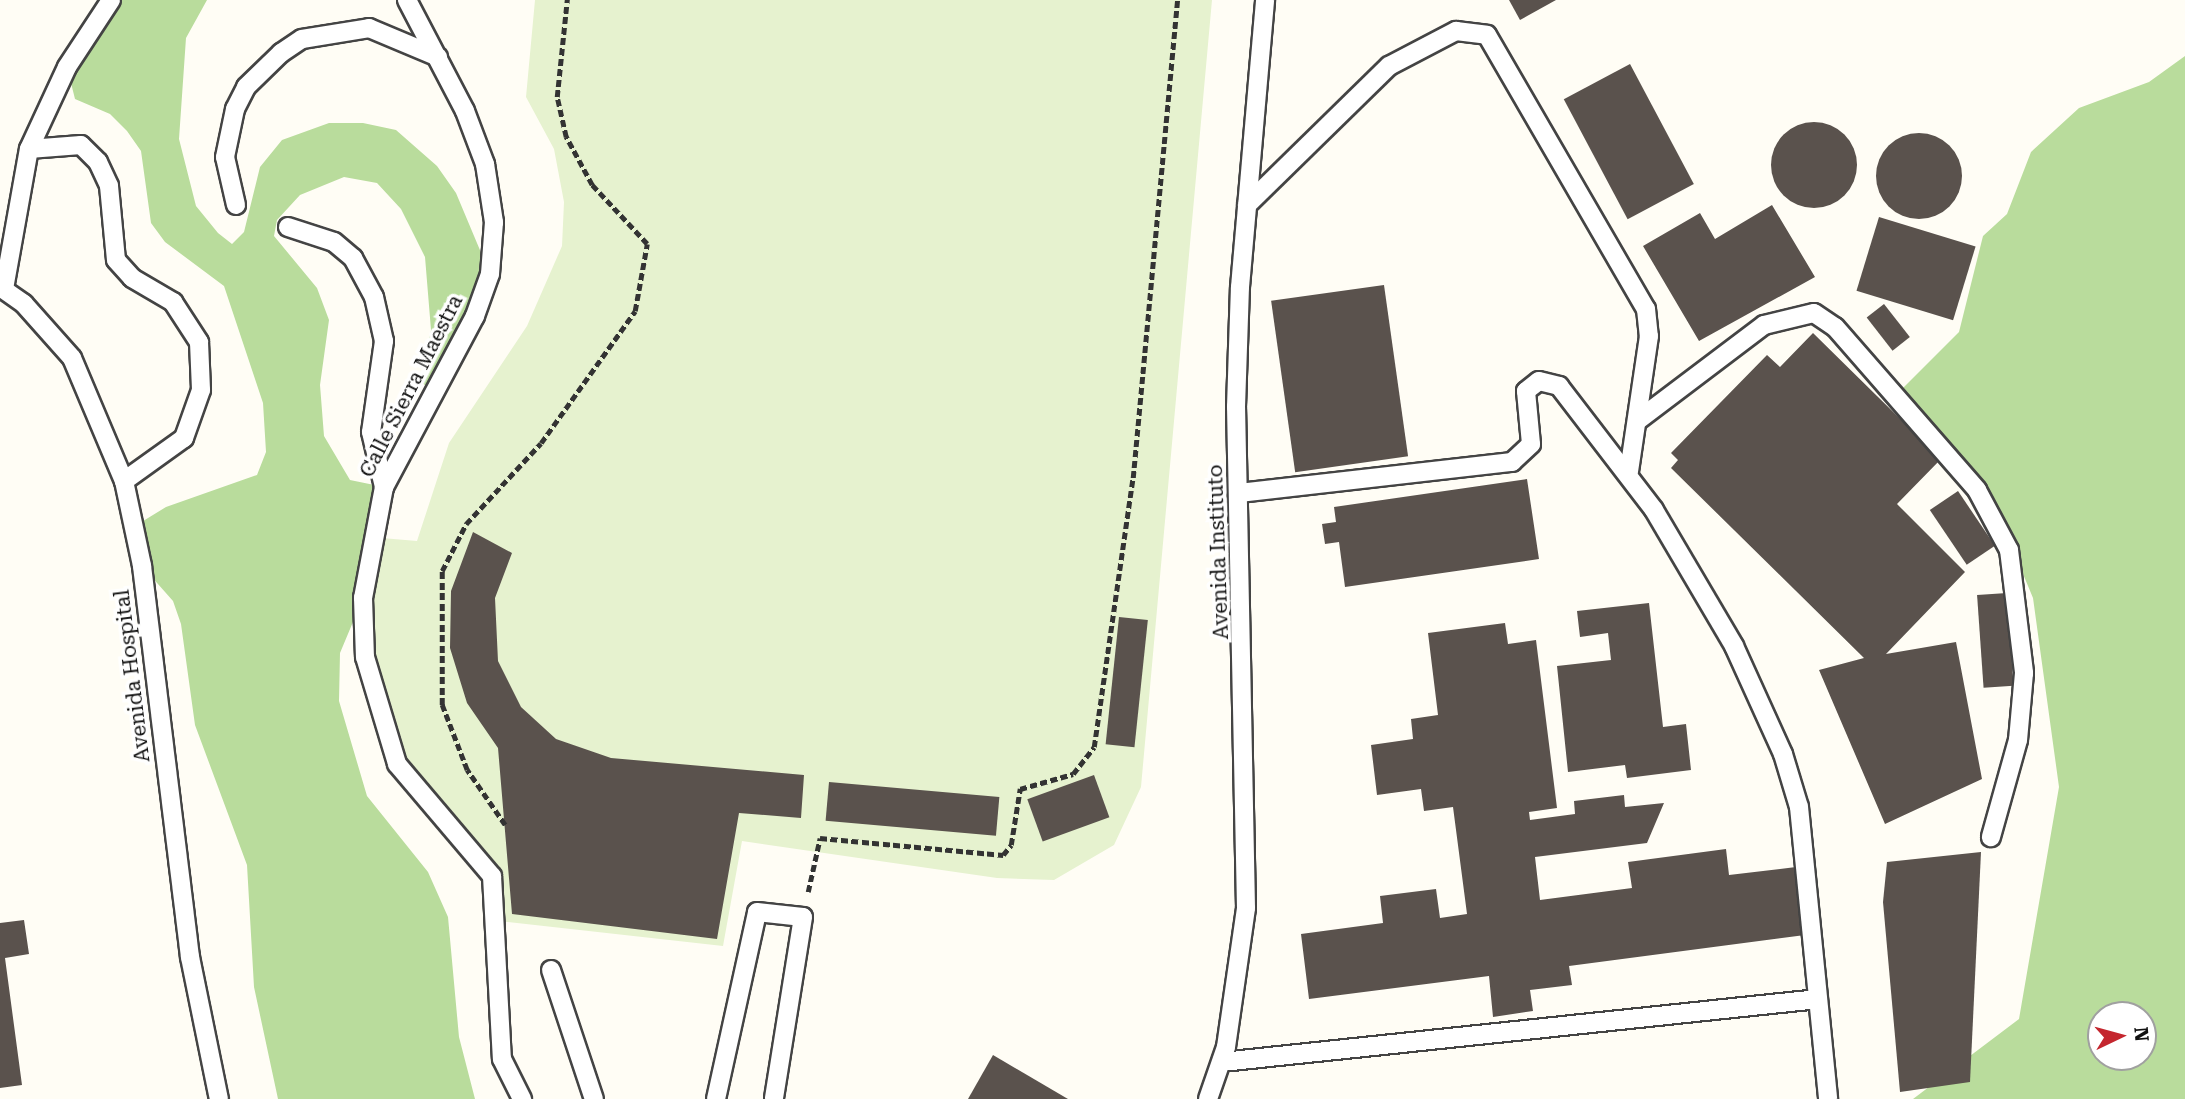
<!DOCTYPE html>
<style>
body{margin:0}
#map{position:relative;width:2185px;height:1099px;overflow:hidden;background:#fffdf5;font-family:"Roboto Serif",serif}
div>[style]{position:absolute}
.forest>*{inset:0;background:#b9dc9c}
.pitch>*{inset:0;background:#e6f2cf}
.building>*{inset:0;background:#5a524d;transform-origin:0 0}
.round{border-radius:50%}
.path>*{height:4.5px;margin-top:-2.25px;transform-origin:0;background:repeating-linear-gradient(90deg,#333 0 7px,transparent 0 10.5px)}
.roads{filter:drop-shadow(2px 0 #444) drop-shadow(-2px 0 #444) drop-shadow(0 2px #444) drop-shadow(0 -2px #444)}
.service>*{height:18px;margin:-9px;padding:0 9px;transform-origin:9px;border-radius:9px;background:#fff}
span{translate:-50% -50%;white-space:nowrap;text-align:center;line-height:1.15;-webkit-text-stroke:7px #fff;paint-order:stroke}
.street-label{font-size:21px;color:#111}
.north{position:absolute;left:2087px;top:1001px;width:70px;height:70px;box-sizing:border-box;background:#fff;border:2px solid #a0a0a0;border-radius:50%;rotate:85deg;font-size:19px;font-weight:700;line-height:28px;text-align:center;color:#111}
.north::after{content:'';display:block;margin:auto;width:24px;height:32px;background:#c4262e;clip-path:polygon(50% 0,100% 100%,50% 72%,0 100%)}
</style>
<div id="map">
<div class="forest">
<i style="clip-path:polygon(111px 0,207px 0,186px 38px,179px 139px,196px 206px,218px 233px,232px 244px,244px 232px,260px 167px,282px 140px,329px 123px,363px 123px,396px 130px,437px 166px,456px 193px,490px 274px,431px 390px,421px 382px,431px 330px,425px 257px,401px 209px,377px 183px,344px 177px,300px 195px,277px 220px,274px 236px,317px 288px,329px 320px,320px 385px,324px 436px,350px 480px,384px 487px,363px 598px,340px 653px,339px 701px,367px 796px,428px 872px,448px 917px,459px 1037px,475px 1099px,278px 1099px,254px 987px,247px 865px,195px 725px,181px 624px,173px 601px,142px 566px,135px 526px,166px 507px,257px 475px,266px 452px,263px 403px,224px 286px,165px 242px,151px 223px,141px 151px,127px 131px,110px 114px,75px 99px,67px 67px)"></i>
<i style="clip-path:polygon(evenodd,2185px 56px,2185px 1099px,1913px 1099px,2019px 1019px,2059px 787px,2033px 598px,1999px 516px,1891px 400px,1959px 332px,1983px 236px,2007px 214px,2031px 152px,2079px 108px,2149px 82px,2185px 56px,2101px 1015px,2143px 1015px,2143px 1057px,2101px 1057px,2101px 1015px)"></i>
</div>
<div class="pitch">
<i style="clip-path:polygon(535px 0,1212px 0,1141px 787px,1114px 845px,1054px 880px,997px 878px,742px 841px,723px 946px,498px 921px,492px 876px,397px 764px,365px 657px,370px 537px,417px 541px,449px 443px,527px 326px,562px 246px,564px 202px,554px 149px,526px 97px)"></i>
</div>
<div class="building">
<i style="clip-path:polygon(1509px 0,1556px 0,1520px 20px)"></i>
<i style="left:1630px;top:64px;width:136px;height:75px;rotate:62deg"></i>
<i class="round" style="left:1771px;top:122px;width:86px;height:86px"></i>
<i class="round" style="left:1876px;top:133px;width:86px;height:86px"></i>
<i style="clip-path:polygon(1772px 205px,1815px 277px,1699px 341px,1643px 246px,1700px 213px,1715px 239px)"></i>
<i style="left:1879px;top:217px;width:101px;height:77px;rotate:17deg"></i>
<i style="left:1384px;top:285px;width:173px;height:114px;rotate:82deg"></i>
<i style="left:1884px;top:304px;width:42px;height:22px;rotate:52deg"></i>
<i style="clip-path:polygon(1813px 333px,1941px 459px,1897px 504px,1965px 572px,1886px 654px,1956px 642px,1982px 779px,1885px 824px,1819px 670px,1864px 658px,1671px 468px,1678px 460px,1671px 453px,1767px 355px,1780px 367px)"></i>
<i style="clip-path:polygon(1527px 479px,1539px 559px,1345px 587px,1339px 542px,1325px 544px,1322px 524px,1336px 522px,1334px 507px)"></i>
<i style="left:1958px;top:491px;width:66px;height:34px;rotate:56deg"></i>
<i style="clip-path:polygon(473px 532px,512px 553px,495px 598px,498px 661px,521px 707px,556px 739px,611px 758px,804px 775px,801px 818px,739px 813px,717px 939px,512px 914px,498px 748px,467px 703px,450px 648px,451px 591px)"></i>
<i style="left:2007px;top:593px;width:93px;height:30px;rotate:86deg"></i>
<i style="clip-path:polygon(1649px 603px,1663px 727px,1686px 724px,1691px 770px,1627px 778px,1625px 765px,1568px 772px,1557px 666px,1611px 660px,1608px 633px,1580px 637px,1577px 611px)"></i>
<i style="left:1119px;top:617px;width:29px;height:128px;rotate:6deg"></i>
<i style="clip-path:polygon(1505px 623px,1508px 644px,1536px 640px,1557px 808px,1529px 812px,1530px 820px,1575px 814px,1574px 801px,1624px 795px,1625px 807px,1664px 803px,1647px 843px,1535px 857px,1540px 900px,1632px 888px,1628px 862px,1726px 849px,1729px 875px,1796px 867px,1805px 935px,1569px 966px,1572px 985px,1530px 990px,1533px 1011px,1493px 1017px,1489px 976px,1309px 999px,1301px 934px,1383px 923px,1380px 896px,1436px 889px,1440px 918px,1467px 914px,1453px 807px,1424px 811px,1421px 789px,1377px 795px,1371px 745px,1413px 739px,1411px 719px,1438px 715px,1428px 633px)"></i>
<i style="left:1094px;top:775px;width:45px;height:71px;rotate:70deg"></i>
<i style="left:829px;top:782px;width:171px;height:39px;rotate:5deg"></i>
<i style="clip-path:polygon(1981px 852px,1970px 1082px,1900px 1092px,1883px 902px,1887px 862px)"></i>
<i style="clip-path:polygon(24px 920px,29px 954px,5px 958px,22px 1085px,0 1088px,0 923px)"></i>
<i style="clip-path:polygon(993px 1055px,1068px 1099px,968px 1099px)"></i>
</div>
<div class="path">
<i style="left:505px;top:825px;width:67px;rotate:-124.6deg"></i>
<i style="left:467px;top:770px;width:70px;rotate:-111deg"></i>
<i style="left:442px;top:705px;width:134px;rotate:-90deg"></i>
<i style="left:442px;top:571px;width:53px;rotate:-62.9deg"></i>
<i style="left:466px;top:524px;width:110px;rotate:-47.2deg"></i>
<i style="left:541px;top:443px;width:162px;rotate:-54.5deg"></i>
<i style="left:635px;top:311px;width:68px;rotate:-79.8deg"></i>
<i style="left:647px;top:244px;width:81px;rotate:-133deg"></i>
<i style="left:592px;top:185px;width:55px;rotate:-118.4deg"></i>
<i style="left:566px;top:137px;width:41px;rotate:-102.7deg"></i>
<i style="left:557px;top:97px;width:98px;rotate:-84.1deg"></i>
<i style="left:808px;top:892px;width:55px;rotate:-77.5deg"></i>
<i style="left:820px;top:838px;width:184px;rotate:5.3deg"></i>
<i style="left:1003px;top:855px;width:13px;rotate:-51deg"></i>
<i style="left:1011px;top:845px;width:57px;rotate:-80.9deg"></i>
<i style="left:1020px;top:789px;width:55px;rotate:-15.8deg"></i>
<i style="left:1073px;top:774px;width:34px;rotate:-52deg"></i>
<i style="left:1094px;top:747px;width:272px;rotate:-81.8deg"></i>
<i style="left:1133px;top:478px;width:480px;rotate:-84.7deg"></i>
</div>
<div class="roads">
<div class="service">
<i style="left:407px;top:0;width:125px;rotate:62.4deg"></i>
<i style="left:465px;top:111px;width:57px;rotate:69.3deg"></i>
<i style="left:485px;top:164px;width:59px;rotate:81.2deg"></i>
<i style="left:494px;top:222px;width:52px;rotate:94.4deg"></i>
<i style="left:490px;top:274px;width:45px;rotate:109.7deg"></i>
<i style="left:475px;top:316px;width:194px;rotate:118deg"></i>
<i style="left:384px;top:487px;width:113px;rotate:100.7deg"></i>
<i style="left:363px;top:598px;width:59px;rotate:88.1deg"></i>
<i style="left:365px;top:657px;width:112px;rotate:73.3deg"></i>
<i style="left:397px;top:764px;width:147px;rotate:49.7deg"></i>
<i style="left:492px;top:876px;width:183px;rotate:86.9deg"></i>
<i style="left:502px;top:1059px;width:45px;rotate:63.4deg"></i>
<i style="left:29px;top:149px;width:52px;rotate:-4.4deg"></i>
<i style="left:81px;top:145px;width:24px;rotate:45deg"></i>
<i style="left:98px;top:162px;width:26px;rotate:65deg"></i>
<i style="left:109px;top:186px;width:74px;rotate:84.6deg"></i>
<i style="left:116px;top:260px;width:24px;rotate:48deg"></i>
<i style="left:132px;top:278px;width:48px;rotate:30.3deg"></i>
<i style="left:173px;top:302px;width:48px;rotate:57deg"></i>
<i style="left:199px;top:342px;width:48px;rotate:87.6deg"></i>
<i style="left:201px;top:390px;width:51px;rotate:109.5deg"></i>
<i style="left:184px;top:438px;width:74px;rotate:144.4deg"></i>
<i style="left:236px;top:205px;width:49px;rotate:-102.9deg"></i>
<i style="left:225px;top:157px;width:49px;rotate:-78.2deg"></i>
<i style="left:235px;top:109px;width:25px;rotate:-63deg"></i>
<i style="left:246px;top:87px;width:49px;rotate:-44.2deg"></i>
<i style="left:281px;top:53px;width:25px;rotate:-34deg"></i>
<i style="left:302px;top:39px;width:68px;rotate:-9.3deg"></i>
<i style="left:369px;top:28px;width:75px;rotate:22.8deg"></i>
<i style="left:1247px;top:205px;width:199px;rotate:-44.4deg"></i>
<i style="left:1389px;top:66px;width:76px;rotate:-27.6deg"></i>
<i style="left:1456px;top:31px;width:31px;rotate:7deg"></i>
<i style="left:1487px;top:35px;width:317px;rotate:59.9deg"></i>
<i style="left:1646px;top:309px;width:27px;rotate:84deg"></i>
<i style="left:1649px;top:336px;width:137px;rotate:98.4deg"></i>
<i style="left:288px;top:227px;width:48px;rotate:18.1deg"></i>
<i style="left:334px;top:242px;width:25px;rotate:40deg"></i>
<i style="left:353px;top:258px;width:44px;rotate:61.7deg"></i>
<i style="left:374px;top:297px;width:45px;rotate:77.2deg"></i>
<i style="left:384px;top:341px;width:92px;rotate:98.1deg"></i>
<i style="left:371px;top:432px;width:57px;rotate:76.7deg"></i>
<i style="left:0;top:287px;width:29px;rotate:35deg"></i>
<i style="left:24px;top:304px;width:72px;rotate:48.4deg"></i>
<i style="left:72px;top:358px;width:134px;rotate:67.1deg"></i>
<i style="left:124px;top:481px;width:87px;rotate:78deg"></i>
<i style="left:142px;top:566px;width:394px;rotate:83deg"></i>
<i style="left:190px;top:957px;width:145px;rotate:78.5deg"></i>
<i style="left:4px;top:289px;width:142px;rotate:-79.9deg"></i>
<i style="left:29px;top:149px;width:90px;rotate:-65.1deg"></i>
<i style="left:67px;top:67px;width:80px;rotate:-56.7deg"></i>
<i style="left:1637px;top:421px;width:159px;rotate:-37.1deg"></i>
<i style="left:1764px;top:325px;width:51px;rotate:-13.5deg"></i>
<i style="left:1814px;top:313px;width:25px;rotate:34deg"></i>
<i style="left:1835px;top:327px;width:216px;rotate:48.9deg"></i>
<i style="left:1977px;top:490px;width:68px;rotate:61.9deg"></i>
<i style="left:2009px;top:550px;width:124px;rotate:83deg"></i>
<i style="left:2024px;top:673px;width:67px;rotate:95.1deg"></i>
<i style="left:2018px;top:740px;width:101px;rotate:105.6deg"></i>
<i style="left:1239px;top:493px;width:275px;rotate:-6.5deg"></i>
<i style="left:1512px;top:462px;width:26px;rotate:-43deg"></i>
<i style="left:1531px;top:444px;width:53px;rotate:-95.4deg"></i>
<i style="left:1526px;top:391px;width:16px;rotate:-38deg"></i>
<i style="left:1539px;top:381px;width:21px;rotate:14deg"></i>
<i style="left:1559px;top:386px;width:156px;rotate:52.5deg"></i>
<i style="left:1654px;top:510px;width:158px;rotate:59.5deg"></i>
<i style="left:1734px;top:646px;width:119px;rotate:65.6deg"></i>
<i style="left:1783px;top:754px;width:55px;rotate:73.2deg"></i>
<i style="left:1799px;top:807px;width:293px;rotate:84.3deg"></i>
<i style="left:551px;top:970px;width:136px;rotate:71.6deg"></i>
<i style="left:1222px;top:1062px;width:599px;rotate:-6.03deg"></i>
<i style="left:716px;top:1099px;width:191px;rotate:-77.6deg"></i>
<i style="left:757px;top:912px;width:46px;rotate:6.2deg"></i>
<i style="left:803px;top:917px;width:184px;rotate:99.1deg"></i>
<i style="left:1208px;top:1099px;width:55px;rotate:-70.9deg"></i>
<i style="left:1226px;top:1047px;width:140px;rotate:-81.8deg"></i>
<i style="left:1246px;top:908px;width:501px;rotate:-91.14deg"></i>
<i style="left:1236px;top:407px;width:120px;rotate:-88.1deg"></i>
<i style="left:1240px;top:287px;width:288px;rotate:-85deg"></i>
</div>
</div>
<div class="street-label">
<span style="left:411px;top:386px;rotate:-63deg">Calle Sierra Maestra</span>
<span style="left:1218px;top:552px;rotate:-92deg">Avenida Instituto</span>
<span style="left:132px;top:676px;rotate:-97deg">Avenida Hospital</span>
</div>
<div class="north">N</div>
</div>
